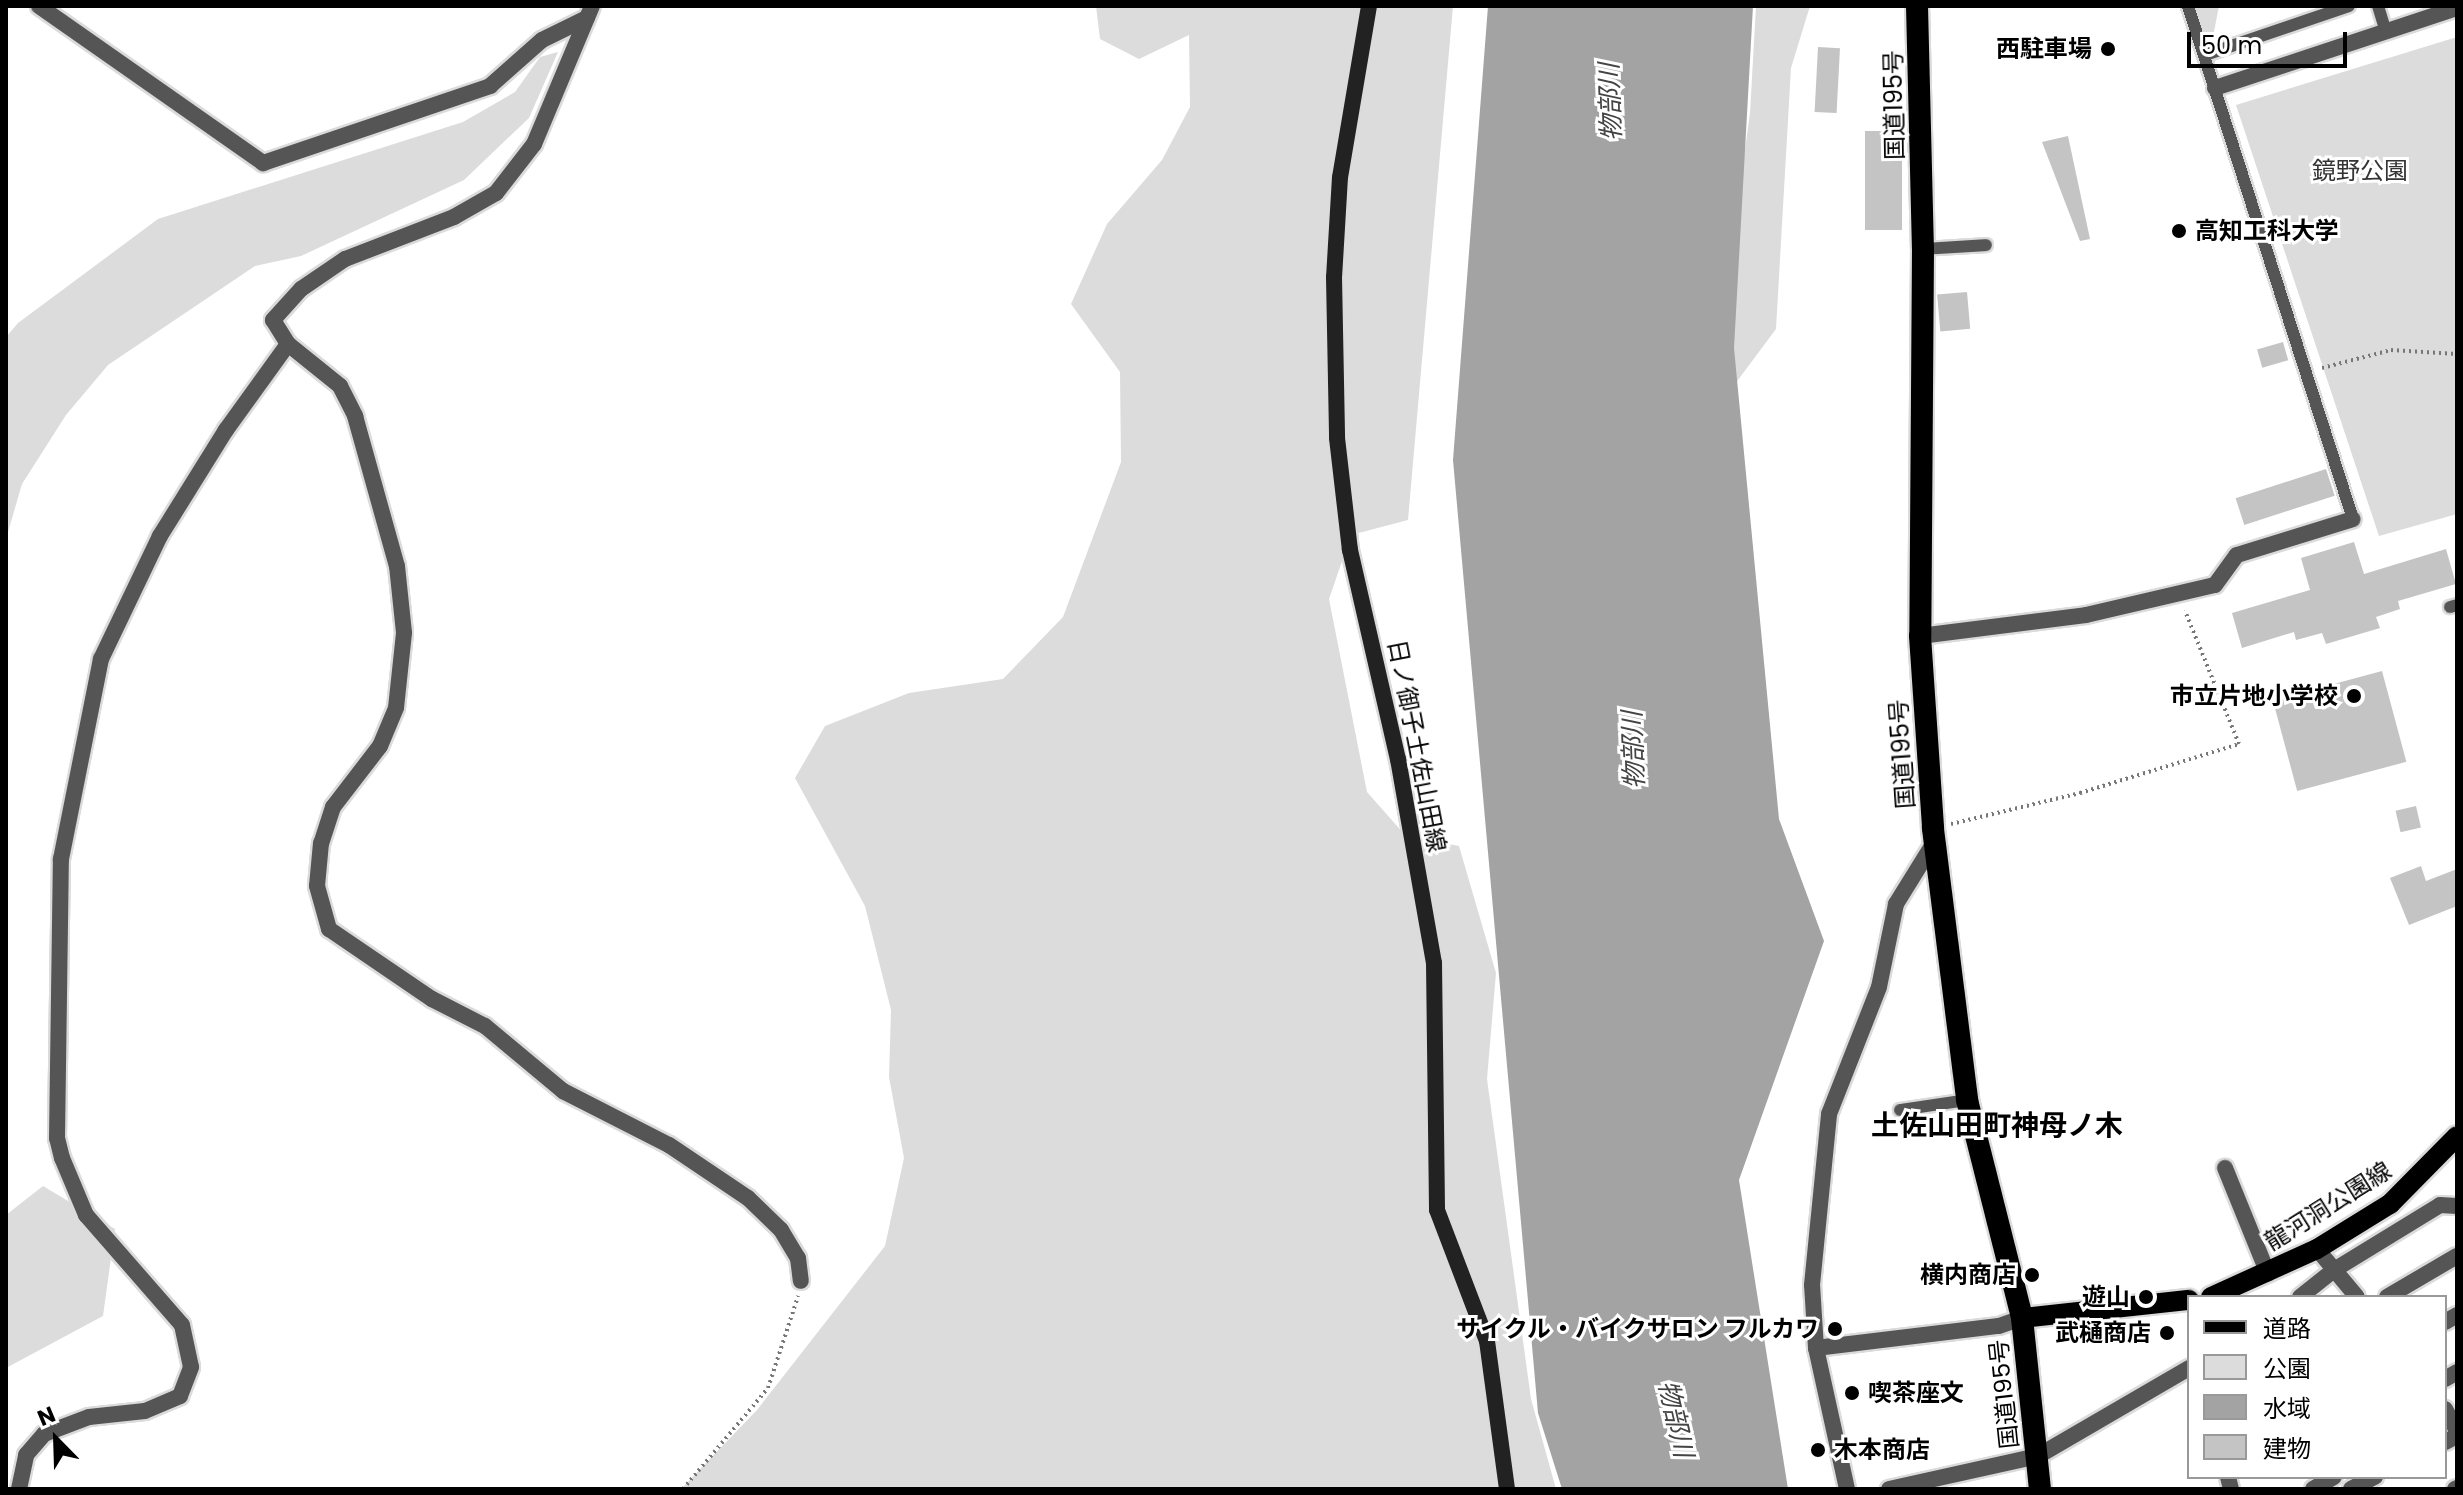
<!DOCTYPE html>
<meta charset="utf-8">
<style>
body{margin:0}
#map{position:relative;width:2463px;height:1495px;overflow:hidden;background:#fff;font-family:Poppins,"Noto Sans JP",sans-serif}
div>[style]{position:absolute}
.green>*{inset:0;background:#dcdcdc}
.water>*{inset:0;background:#a3a3a3}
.building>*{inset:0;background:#c4c4c4;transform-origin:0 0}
.path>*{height:4px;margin-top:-2px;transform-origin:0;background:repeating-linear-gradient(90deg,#777 0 2px,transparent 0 6px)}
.roads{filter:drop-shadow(2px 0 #dbdbdb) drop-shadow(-2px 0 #dbdbdb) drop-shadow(0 2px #dbdbdb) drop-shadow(0 -2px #dbdbdb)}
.service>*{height:12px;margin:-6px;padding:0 6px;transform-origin:6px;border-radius:6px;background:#555}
.minor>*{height:16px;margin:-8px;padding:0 8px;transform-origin:8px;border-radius:8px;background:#555}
.secondary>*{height:16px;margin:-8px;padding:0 8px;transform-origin:8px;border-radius:8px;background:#222}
.primary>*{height:20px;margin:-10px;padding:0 10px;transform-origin:10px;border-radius:10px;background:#000}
.trunk>*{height:22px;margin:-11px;padding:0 11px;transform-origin:11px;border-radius:11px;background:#000}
.dots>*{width:22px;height:22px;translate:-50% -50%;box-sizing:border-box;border:4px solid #fff;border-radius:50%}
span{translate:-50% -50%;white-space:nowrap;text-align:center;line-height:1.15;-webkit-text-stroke:6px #fff;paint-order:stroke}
.poi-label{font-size:24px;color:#000;font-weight:700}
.right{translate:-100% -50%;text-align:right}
.left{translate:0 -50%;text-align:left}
.street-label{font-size:24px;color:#000}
.park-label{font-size:24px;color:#333}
.water-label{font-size:26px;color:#444;font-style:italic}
.quarter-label{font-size:28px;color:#000;font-weight:700}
.frame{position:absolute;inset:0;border:8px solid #000;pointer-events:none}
.legend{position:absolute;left:2187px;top:1295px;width:260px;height:184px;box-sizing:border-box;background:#fff;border:2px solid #999;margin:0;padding:10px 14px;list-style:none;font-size:24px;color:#000}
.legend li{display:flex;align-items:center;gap:16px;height:40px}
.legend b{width:40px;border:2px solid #999}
.north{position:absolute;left:16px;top:1399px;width:80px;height:80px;-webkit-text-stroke:6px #fff;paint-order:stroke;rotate:337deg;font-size:22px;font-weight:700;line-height:32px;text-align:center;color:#000}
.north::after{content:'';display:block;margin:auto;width:28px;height:36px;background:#000;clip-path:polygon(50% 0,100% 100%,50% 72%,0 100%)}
.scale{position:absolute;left:2187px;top:32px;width:160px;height:36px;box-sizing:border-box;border:4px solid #000;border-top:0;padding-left:10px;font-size:24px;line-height:28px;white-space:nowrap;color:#000;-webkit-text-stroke:6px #fff;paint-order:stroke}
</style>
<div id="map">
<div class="green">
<i style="clip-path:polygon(1096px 6px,1453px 6px,1408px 520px,1351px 535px,1329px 599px,1367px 792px,1405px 835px,1459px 846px,1496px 973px,1487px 1079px,1531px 1399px,1556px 1489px,681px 1489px,757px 1410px,885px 1246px,904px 1158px,889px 1077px,891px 1010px,865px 906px,795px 778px,825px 726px,909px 693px,1003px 679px,1063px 617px,1121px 462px,1120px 372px,1071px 304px,1107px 224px,1162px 160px,1190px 107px,1189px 35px,1139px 59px,1100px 39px)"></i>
<i style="clip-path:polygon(1756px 6px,1810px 6px,1791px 68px,1776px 329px,1735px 384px,1721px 325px,1750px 113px)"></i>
<i style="clip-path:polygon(2180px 6px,2219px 6px,2211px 47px,2180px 7px)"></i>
<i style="clip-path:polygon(2457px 37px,2457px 514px,2379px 536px,2236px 105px)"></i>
<i style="clip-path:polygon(558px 52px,529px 118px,464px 180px,301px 256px,255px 266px,108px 365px,66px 415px,22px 484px,6px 539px,6px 337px,18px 323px,158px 219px,463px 122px,515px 92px,540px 57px)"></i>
<i style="clip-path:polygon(43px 1186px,115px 1229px,103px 1316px,6px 1368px,6px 1215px)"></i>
</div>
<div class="water">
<i style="clip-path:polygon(1488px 6px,1753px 6px,1734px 348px,1779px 819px,1824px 941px,1739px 1180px,1788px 1489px,1562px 1489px,1538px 1413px,1453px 460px)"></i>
</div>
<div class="building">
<i style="left:1818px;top:47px;width:22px;height:65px;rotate:3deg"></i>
<i style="left:1865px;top:131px;width:37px;height:99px"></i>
<i style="clip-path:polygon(2068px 136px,2090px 239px,2080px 241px,2042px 142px)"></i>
<i style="left:1967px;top:292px;width:37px;height:30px;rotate:85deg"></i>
<i style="left:2283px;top:342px;width:19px;height:27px;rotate:74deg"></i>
<i style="left:2326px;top:469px;width:28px;height:95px;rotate:72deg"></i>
<i style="clip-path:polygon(2354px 542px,2364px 574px,2446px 549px,2456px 584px,2398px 601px,2400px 609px,2376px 617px,2380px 628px,2326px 644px,2322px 633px,2296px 640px,2294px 632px,2242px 648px,2232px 613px,2310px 590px,2301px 558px)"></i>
<i style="left:2382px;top:671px;width:94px;height:113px;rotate:75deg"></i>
<i style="left:2416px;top:806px;width:22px;height:21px;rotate:77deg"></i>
<i style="clip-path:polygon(2421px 866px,2426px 881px,2457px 869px,2457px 906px,2409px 925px,2390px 878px)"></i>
</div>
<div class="path">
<i style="left:2322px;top:368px;width:71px;rotate:-14.6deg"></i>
<i style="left:2391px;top:350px;width:66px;rotate:3.5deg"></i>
<i style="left:1951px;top:824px;width:133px;rotate:-13.5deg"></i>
<i style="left:2080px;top:793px;width:166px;rotate:-17.1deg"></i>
<i style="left:2239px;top:744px;width:144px;rotate:-112.1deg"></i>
<i style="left:683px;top:1489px;width:132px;rotate:-49.9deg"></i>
<i style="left:768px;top:1388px;width:97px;rotate:-71.9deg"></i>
</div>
<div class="roads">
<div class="service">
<i style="left:2188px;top:6px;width:539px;rotate:72.17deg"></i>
<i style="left:2378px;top:6px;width:27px;rotate:73deg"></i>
<i style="left:2205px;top:55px;width:152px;rotate:-18.8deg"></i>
<i style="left:1923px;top:249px;width:63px;rotate:-3.6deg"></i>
<i style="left:2450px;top:607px;width:7px;rotate:-16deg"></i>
<i style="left:1900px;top:1110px;width:68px;rotate:-8.5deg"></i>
</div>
<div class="minor">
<i style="left:39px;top:6px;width:274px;rotate:35deg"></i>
<i style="left:263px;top:163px;width:240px;rotate:-18.7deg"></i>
<i style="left:490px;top:86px;width:69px;rotate:-41.5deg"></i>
<i style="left:542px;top:40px;width:50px;rotate:-26.1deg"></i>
<i style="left:592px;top:6px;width:150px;rotate:112.8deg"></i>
<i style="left:534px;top:144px;width:62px;rotate:127.8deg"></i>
<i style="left:496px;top:193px;width:48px;rotate:150.3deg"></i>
<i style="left:454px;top:217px;width:117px;rotate:158.9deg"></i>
<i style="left:345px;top:259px;width:53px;rotate:145.7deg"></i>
<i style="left:301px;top:289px;width:42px;rotate:132.1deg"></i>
<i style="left:273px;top:320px;width:28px;rotate:58deg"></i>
<i style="left:288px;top:344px;width:67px;rotate:38.9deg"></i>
<i style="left:340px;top:386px;width:34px;rotate:63deg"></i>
<i style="left:355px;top:416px;width:156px;rotate:74.4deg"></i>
<i style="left:397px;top:566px;width:67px;rotate:84deg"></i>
<i style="left:404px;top:633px;width:75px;rotate:96.1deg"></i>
<i style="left:396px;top:708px;width:41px;rotate:112.8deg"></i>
<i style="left:380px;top:746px;width:77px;rotate:127.6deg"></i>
<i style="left:333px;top:807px;width:38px;rotate:108deg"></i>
<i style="left:321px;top:843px;width:43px;rotate:95.3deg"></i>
<i style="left:317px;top:886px;width:45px;rotate:74.4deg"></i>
<i style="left:329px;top:929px;width:125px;rotate:34.2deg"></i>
<i style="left:432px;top:999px;width:59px;rotate:27deg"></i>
<i style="left:485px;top:1026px;width:102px;rotate:39.8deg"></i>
<i style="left:563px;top:1091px;width:119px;rotate:27deg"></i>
<i style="left:669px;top:1145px;width:95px;rotate:33.9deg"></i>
<i style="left:748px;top:1198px;width:46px;rotate:44.1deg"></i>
<i style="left:781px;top:1230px;width:33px;rotate:59deg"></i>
<i style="left:798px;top:1258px;width:23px;rotate:83deg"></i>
<i style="left:2215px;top:88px;width:255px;rotate:-18.3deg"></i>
<i style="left:1920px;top:636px;width:167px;rotate:-7.2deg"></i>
<i style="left:2086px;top:615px;width:132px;rotate:-13.1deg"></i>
<i style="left:2215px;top:585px;width:37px;rotate:-54deg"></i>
<i style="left:2237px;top:555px;width:121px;rotate:-17.2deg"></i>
<i style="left:2225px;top:1168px;width:114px;rotate:67.9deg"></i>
<i style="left:2317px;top:1249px;width:62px;rotate:50.2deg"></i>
<i style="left:2300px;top:1297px;width:43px;rotate:-38.5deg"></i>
<i style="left:2334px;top:1270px;width:124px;rotate:-31.5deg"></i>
<i style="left:2440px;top:1205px;width:17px;rotate:3deg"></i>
<i style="left:2387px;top:1297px;width:81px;rotate:-30.4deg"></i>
<i style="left:2445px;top:1322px;width:14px;rotate:-30deg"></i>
<i style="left:1816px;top:1348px;width:184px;rotate:-6.9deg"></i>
<i style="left:1999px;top:1326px;width:24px;rotate:-19deg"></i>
<i style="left:2445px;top:1379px;width:14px;rotate:-30deg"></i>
<i style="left:2445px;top:1409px;width:25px;rotate:61deg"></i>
<i style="left:2445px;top:1442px;width:13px;rotate:-27deg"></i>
<i style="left:2228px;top:1477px;width:12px;rotate:76deg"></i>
<i style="left:19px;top:1489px;width:35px;rotate:-78deg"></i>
<i style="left:26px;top:1455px;width:28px;rotate:-49deg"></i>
<i style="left:44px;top:1434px;width:48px;rotate:-20.7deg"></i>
<i style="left:89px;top:1417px;width:56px;rotate:-6.1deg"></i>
<i style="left:145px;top:1411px;width:38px;rotate:-23deg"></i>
<i style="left:180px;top:1396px;width:31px;rotate:-69deg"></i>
<i style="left:191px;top:1367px;width:43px;rotate:-102.1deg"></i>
<i style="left:182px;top:1325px;width:146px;rotate:-131.1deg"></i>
<i style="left:86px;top:1215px;width:62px;rotate:-112.8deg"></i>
<i style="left:62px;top:1158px;width:21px;rotate:-104deg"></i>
<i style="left:57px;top:1138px;width:279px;rotate:-89.2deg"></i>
<i style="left:61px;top:859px;width:204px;rotate:-78.7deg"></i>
<i style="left:101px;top:659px;width:136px;rotate:-64.4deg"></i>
<i style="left:160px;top:536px;width:125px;rotate:-58.1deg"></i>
<i style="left:226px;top:430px;width:106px;rotate:-54.2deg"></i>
<i style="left:1847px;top:1489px;width:144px;rotate:-102.4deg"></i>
<i style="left:1816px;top:1348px;width:63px;rotate:-93.6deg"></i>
<i style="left:1812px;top:1285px;width:172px;rotate:-84.3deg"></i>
<i style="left:1829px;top:1114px;width:136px;rotate:-68.5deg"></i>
<i style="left:1879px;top:987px;width:85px;rotate:-78.4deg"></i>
<i style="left:1896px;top:904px;width:74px;rotate:-58.2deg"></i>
<i style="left:1889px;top:1489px;width:153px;rotate:-12.5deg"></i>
<i style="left:2038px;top:1456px;width:175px;rotate:-30.2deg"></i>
<i style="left:2313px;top:1489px;width:24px;rotate:-30deg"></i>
<i style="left:2351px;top:1489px;width:27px;rotate:-27deg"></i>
<i style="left:2455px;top:1489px;width:2px;rotate:-27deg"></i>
</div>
<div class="secondary">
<i style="left:1369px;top:6px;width:173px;rotate:99.6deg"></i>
<i style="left:1340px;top:177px;width:100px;rotate:93.4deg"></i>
<i style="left:1334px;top:277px;width:161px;rotate:88.9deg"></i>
<i style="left:1337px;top:438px;width:113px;rotate:83.4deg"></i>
<i style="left:1350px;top:550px;width:214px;rotate:77.1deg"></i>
<i style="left:1398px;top:759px;width:207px;rotate:80deg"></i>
<i style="left:1434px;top:963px;width:247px;rotate:89.3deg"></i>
<i style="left:1437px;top:1210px;width:140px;rotate:69.1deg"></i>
<i style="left:1487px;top:1341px;width:149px;rotate:82.3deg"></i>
</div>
<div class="primary">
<i style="left:2211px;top:1297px;width:116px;rotate:-24.4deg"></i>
<i style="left:2317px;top:1249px;width:86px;rotate:-31.7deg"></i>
<i style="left:2390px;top:1204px;width:95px;rotate:-45.4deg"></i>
<i style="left:2022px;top:1318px;width:168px;rotate:-6.2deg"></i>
</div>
<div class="trunk">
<i style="left:1917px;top:6px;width:243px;rotate:88.6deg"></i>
<i style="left:1923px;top:249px;width:387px;rotate:90.4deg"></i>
<i style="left:1920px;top:636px;width:193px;rotate:86.1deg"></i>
<i style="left:1933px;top:829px;width:273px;rotate:82.8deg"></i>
<i style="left:1967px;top:1100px;width:225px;rotate:75.8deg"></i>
<i style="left:2022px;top:1318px;width:172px;rotate:84deg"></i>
</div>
</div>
<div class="dots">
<i style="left:2108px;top:49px;background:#000"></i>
<i style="left:2179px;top:231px;background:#000"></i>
<i style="left:2354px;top:696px;background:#000"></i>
<i style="left:2032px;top:1275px;background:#000"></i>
<i style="left:2146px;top:1297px;background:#000"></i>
<i style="left:1835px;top:1329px;background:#000"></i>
<i style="left:2167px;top:1333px;background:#000"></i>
<i style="left:1852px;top:1393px;background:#000"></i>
<i style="left:1818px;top:1450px;background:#000"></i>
</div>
<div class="poi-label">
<span class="right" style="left:2092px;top:49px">西駐車場</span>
<span class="left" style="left:2195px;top:231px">高知工科大学</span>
<span class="right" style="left:2338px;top:696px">市立片地小学校</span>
<span class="right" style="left:2016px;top:1275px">横内商店</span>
<span class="right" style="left:2130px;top:1297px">遊山</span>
<span class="right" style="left:1819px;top:1329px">サイクル・バイクサロン フルカワ</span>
<span class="right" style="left:2151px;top:1333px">武樋商店</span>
<span class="left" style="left:1868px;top:1393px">喫茶座文</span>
<span class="left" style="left:1834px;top:1450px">木本商店</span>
</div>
<div class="street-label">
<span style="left:1894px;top:105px;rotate:-91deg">国道195号</span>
<span style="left:1417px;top:746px;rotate:79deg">日ノ御子土佐山田線</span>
<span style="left:1902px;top:754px;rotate:-94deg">国道195号</span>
<span style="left:2328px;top:1206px;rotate:-32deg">龍河洞公園線</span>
<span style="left:2004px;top:1394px;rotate:-96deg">国道195号</span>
</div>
<div class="park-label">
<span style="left:2360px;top:171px">鏡野公園</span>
</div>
<div class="water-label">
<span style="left:1611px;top:102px;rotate:-92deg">物部川</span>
<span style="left:1634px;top:750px;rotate:-92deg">物部川</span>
<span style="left:1675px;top:1419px;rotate:77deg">物部川</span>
</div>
<div class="quarter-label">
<span style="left:1997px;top:1126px">土佐山田町神母ノ木</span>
</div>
<div class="frame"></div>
<ul class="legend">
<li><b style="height:10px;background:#000"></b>道路</li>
<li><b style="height:22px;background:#dcdcdc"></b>公園</li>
<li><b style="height:22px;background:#a3a3a3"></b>水域</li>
<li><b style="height:22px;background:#c4c4c4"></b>建物</li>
</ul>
<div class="north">N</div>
<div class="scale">50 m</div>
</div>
